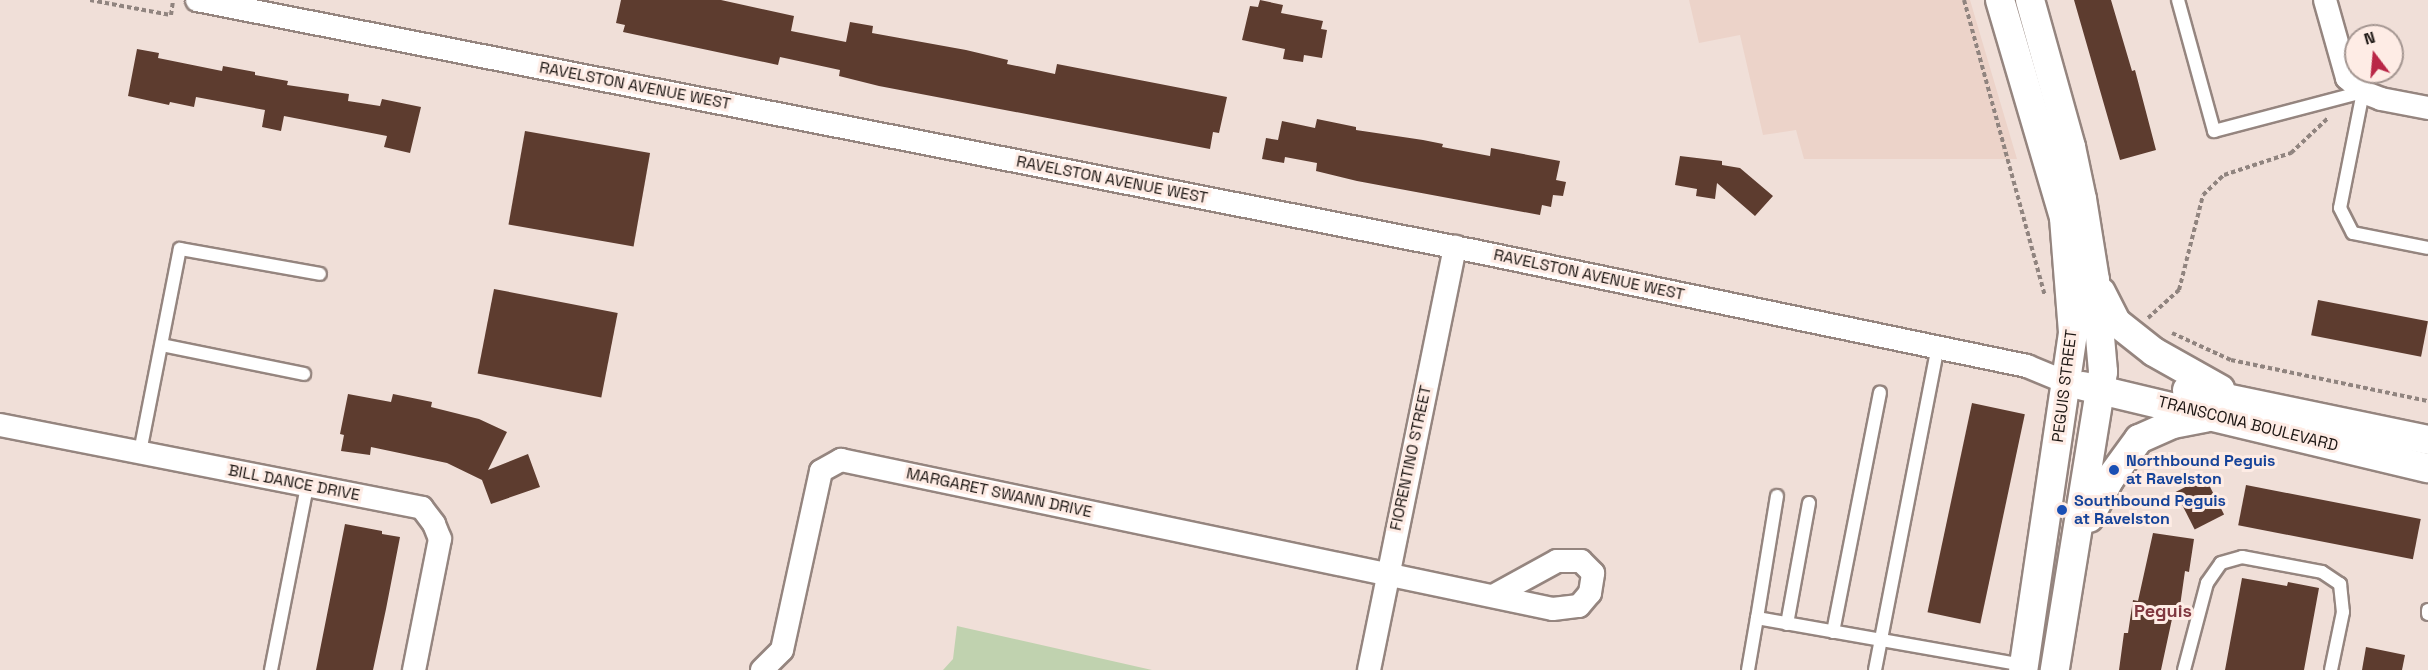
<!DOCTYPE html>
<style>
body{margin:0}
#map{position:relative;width:2428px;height:670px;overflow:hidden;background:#f0dfd8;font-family:"Space Grotesk",sans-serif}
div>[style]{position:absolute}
.built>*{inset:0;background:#ecd3c9}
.green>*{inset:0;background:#c0d2af}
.building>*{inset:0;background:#5d3c2f;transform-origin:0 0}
.path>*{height:4px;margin-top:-2px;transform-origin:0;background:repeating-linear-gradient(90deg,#90847f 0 4.5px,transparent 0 7.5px)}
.roads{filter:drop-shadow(2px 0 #95857f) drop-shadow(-2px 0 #95857f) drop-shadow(0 2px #95857f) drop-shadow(0 -2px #95857f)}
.service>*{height:12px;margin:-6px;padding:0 6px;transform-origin:6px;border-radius:6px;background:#fff}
.minor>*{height:22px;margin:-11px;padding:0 11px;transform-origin:11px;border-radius:11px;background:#fff}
.tertiary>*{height:28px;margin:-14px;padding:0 14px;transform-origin:14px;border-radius:14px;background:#fff}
.dots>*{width:16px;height:16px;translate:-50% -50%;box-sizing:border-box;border:3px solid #feece5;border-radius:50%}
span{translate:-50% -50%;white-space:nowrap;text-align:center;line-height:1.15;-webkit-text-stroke:6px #feece5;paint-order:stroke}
.street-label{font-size:16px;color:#1c1613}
.transit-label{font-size:16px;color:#164399;font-weight:700}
.left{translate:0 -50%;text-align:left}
.neighbourhood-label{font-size:18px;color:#803840;font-weight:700}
.north{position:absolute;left:2344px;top:24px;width:60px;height:60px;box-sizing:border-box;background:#feece5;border:2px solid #a49691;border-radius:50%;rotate:344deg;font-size:16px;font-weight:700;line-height:24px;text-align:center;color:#1c1613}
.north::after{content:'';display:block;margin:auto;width:21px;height:27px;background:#b92747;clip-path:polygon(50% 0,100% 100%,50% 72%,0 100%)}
</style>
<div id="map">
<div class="built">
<i style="clip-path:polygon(1689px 0,1970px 0,2017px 159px,1804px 159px,1796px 130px,1763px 135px,1740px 35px,1699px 43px)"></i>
</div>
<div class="green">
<i style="clip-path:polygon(957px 626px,1152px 670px,943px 670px,953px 659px)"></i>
</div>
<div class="building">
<i style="clip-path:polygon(621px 0,721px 0,794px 16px,791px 31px,846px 42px,850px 22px,873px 26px,872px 33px,966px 50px,1008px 60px,1007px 64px,1032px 69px,1055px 74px,1057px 64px,1227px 97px,1219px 133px,1213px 132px,1210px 149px,879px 86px,839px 76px,840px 70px,780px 57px,778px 65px,623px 32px,625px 25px,616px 23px)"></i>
<i style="clip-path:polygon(1260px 0,1283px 5px,1281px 13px,1323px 21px,1321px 29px,1327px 30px,1322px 58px,1304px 55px,1303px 62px,1283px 59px,1285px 49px,1242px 40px,1250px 6px,1258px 7px)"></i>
<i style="clip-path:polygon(2074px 0,2111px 0,2132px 71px,2135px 70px,2156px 150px,2120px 160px)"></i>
<i style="clip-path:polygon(137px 49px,159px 53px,158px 58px,222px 71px,223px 66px,255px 72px,255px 75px,288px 81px,287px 85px,349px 94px,348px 101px,380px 106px,382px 99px,421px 107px,410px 153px,384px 147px,387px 136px,284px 116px,281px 131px,262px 127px,265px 110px,196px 97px,194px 107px,170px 102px,169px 105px,128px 96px)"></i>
<i style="clip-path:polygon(1317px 119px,1356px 127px,1356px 130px,1423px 140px,1443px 144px,1442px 147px,1490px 156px,1491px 148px,1560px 161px,1556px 180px,1566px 182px,1563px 196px,1553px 195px,1551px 207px,1542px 205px,1540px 215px,1357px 181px,1316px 171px,1317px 163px,1285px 157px,1284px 163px,1262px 159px,1266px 138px,1278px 140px,1282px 121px,1315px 128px)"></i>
<i style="left:525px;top:131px;width:127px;height:95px;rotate:10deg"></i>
<i style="clip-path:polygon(1680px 156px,1722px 161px,1722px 165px,1740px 168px,1773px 196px,1755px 216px,1717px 183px,1715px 199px,1696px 196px,1697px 189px,1675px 185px)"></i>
<i style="left:494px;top:289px;width:126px;height:86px;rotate:11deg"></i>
<i style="left:2318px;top:300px;width:112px;height:36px;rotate:11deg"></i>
<i style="clip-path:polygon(348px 394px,391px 402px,393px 394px,432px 402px,431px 407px,479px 419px,507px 432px,488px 470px,528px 454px,540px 487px,491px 504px,482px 480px,447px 463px,371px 447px,370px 455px,341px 451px,344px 435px,340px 434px)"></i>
<i style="left:1972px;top:403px;width:54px;height:214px;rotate:12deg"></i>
<i style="left:2205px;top:477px;width:42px;height:33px;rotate:63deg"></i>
<i style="left:2246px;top:485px;width:178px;height:41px;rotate:11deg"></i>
<i style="clip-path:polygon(345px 524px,382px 531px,382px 534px,400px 537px,386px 609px,373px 670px,316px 670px)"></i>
<i style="clip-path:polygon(2153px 533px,2194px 539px,2189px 572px,2185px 571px,2180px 606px,2175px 605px,2161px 670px,2119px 670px,2124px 633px,2128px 633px,2133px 600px,2138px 601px)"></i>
<i style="clip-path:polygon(2242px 578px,2287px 586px,2288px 582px,2319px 588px,2304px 670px,2225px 670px)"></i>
<i style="clip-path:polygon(2366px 647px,2405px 655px,2402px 670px,2362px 670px)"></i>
</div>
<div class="path">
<i style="left:90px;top:0;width:82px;rotate:10.5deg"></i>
<i style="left:171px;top:15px;width:15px;rotate:-82deg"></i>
<i style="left:1964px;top:0;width:307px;rotate:74.7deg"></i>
<i style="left:2148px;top:318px;width:42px;rotate:-42.1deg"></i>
<i style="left:2179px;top:290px;width:98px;rotate:-75.8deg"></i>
<i style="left:2203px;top:195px;width:29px;rotate:-44deg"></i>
<i style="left:2224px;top:175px;width:71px;rotate:-18.2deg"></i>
<i style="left:2291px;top:153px;width:51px;rotate:-43.4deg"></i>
<i style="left:2172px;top:333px;width:65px;rotate:24.6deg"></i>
<i style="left:2231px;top:360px;width:201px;rotate:11.8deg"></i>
</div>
<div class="roads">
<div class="service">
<i style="left:2178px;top:0;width:136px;rotate:74.6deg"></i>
<i style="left:2214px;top:131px;width:154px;rotate:-14.7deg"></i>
<i style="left:2363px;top:92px;width:118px;rotate:101.2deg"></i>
<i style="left:2340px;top:208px;width:28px;rotate:63deg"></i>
<i style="left:2353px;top:233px;width:76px;rotate:11.3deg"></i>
<i style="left:162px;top:345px;width:145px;rotate:11.5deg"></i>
<i style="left:140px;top:452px;width:207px;rotate:-78.9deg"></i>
<i style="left:180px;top:249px;width:142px;rotate:10.1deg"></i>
<i style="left:1777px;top:496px;width:124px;rotate:99.3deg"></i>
<i style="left:1757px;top:618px;width:271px;rotate:10deg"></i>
<i style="left:2428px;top:610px;width:4px;rotate:90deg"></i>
<i style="left:1787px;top:624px;width:123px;rotate:-79.7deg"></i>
<i style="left:1833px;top:632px;width:244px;rotate:-78.9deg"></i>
<i style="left:271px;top:670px;width:187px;rotate:-78.9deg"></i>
<i style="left:1748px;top:670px;width:53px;rotate:-80.2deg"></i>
<i style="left:1875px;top:670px;width:329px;rotate:-79deg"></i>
<i style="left:2184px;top:670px;width:90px;rotate:-75.2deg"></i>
<i style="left:2207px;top:583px;width:24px;rotate:-55deg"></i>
<i style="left:2221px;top:563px;width:22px;rotate:-16deg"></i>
<i style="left:2242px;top:557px;width:81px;rotate:10.6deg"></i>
<i style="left:2322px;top:572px;width:22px;rotate:34deg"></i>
<i style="left:2340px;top:584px;width:28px;rotate:84deg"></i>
<i style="left:2343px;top:612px;width:59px;rotate:101.7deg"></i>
</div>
<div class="minor">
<i style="left:197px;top:0;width:1301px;rotate:11.12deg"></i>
<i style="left:1474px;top:251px;width:565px;rotate:11.75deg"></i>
<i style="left:2027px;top:366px;width:44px;rotate:22.5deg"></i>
<i style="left:2325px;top:0;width:81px;rotate:74.2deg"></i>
<i style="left:2347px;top:78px;width:21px;rotate:41deg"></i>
<i style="left:2363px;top:92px;width:19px;rotate:21deg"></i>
<i style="left:2381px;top:99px;width:48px;rotate:10.8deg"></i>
<i style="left:0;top:425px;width:430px;rotate:11.1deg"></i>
<i style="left:422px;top:508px;width:20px;rotate:53deg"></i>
<i style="left:434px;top:524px;width:16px;rotate:68deg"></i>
<i style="left:440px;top:539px;width:134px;rotate:101.2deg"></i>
<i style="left:762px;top:670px;width:28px;rotate:-45deg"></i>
<i style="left:782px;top:650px;width:183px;rotate:-77.7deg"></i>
<i style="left:821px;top:471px;width:23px;rotate:-29deg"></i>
<i style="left:841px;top:460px;width:727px;rotate:11.82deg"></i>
<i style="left:1553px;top:609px;width:26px;rotate:-7deg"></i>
<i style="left:1579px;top:606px;width:17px;rotate:-50deg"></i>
<i style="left:1590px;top:593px;width:20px;rotate:-81deg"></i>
<i style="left:1593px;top:573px;width:17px;rotate:-135deg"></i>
<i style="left:1581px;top:561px;width:24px;rotate:180deg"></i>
<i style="left:1557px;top:561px;width:71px;rotate:151.3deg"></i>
<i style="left:1369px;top:670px;width:432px;rotate:-78.5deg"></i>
</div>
<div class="tertiary">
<i style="left:2000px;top:0;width:227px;rotate:73.6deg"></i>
<i style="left:2064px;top:218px;width:115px;rotate:85.5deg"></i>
<i style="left:2073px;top:333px;width:341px;rotate:98.4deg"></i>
<i style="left:2030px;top:0;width:153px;rotate:74.4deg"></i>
<i style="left:2071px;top:147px;width:53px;rotate:78.1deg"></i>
<i style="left:2082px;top:199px;width:82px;rotate:80.9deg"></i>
<i style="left:2095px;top:280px;width:92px;rotate:85deg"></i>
<i style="left:2103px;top:372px;width:302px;rotate:99.2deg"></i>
<i style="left:2101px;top:292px;width:34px;rotate:63deg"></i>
<i style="left:2116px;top:322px;width:48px;rotate:38.3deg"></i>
<i style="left:2154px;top:352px;width:76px;rotate:29.3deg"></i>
<i style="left:2083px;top:386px;width:355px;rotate:13.4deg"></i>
<i style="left:2187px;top:390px;width:246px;rotate:11.7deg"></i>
<i style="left:2089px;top:518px;width:43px;rotate:-62.2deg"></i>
<i style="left:2109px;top:480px;width:51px;rotate:-53.8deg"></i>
<i style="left:2139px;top:439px;width:37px;rotate:-24deg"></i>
<i style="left:2173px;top:424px;width:33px;rotate:-11deg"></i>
</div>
</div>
<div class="dots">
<i style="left:2114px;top:470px;background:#1a4fb4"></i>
<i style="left:2062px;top:510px;background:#1a4fb4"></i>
</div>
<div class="street-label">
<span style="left:635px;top:86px;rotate:11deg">RAVELSTON AVENUE WEST</span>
<span style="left:1112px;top:180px;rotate:11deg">RAVELSTON AVENUE WEST</span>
<span style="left:1589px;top:275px;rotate:12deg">RAVELSTON AVENUE WEST</span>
<span style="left:2065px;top:386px;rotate:-83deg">PEGUIS STREET</span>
<span style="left:2248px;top:424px;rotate:14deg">TRANSCONA BOULEVARD</span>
<span style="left:1411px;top:458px;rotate:-78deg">FIORENTINO STREET</span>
<span style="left:294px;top:483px;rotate:11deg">BILL DANCE DRIVE</span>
<span style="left:999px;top:493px;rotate:12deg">MARGARET SWANN DRIVE</span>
</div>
<div class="transit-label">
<span class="left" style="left:2126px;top:470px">Northbound Peguis<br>at Ravelston</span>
<span class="left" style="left:2074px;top:510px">Southbound Peguis<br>at Ravelston</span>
</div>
<div class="neighbourhood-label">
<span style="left:2163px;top:611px">Peguis</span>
</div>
<div class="north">N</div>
</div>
